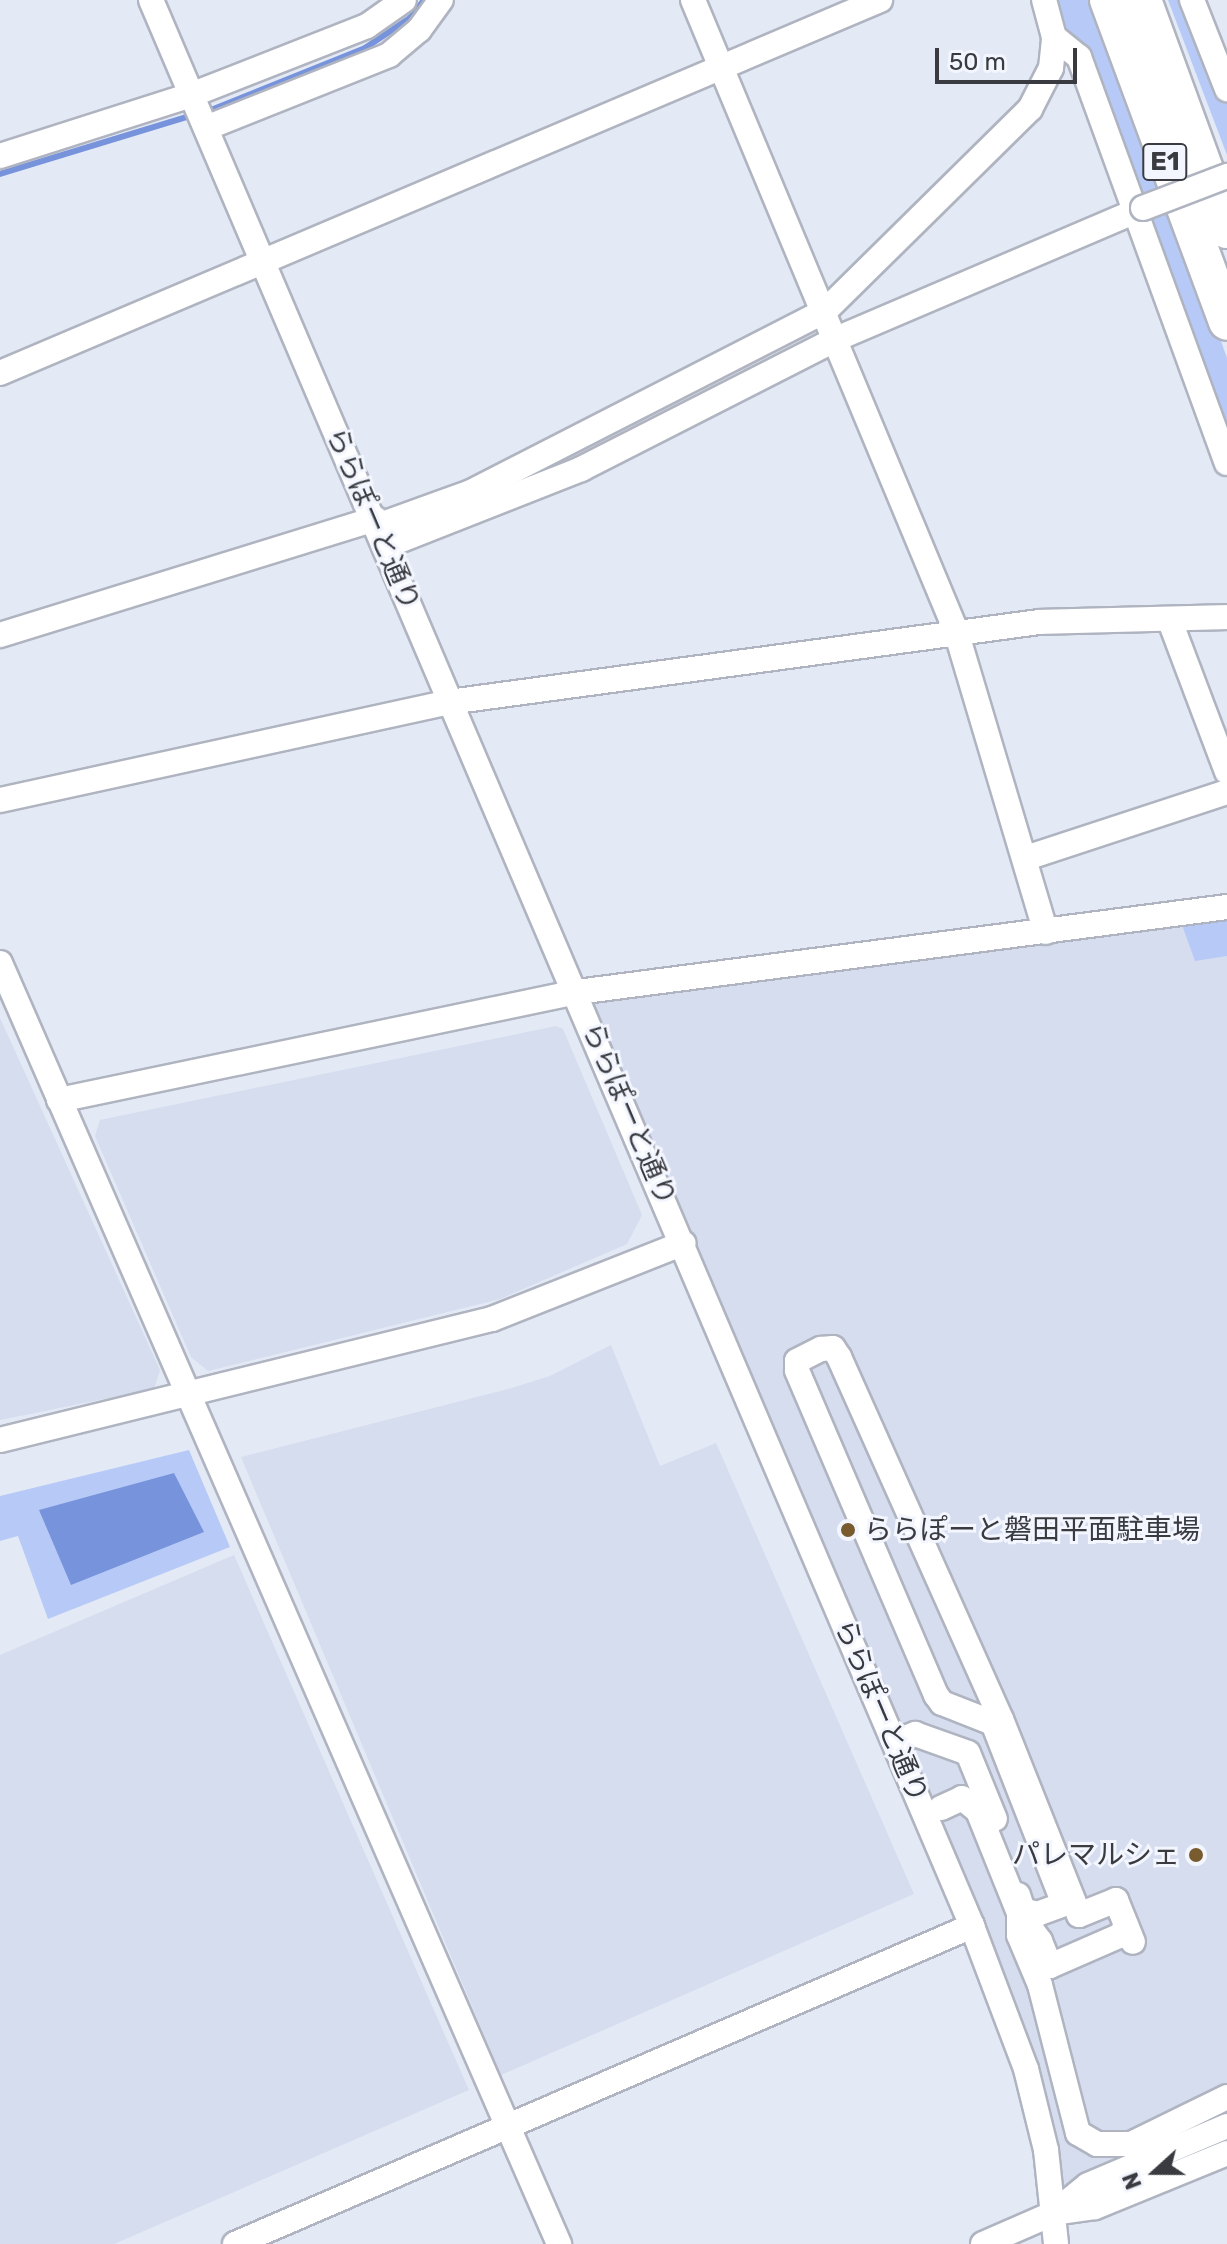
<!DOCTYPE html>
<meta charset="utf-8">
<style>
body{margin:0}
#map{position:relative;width:1227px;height:2244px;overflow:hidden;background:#e3e9f5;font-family:Rubik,"Noto Sans JP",sans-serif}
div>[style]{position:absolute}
.built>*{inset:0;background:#d5ddef}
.green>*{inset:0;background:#b7caf7}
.water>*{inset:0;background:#7793db}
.stream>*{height:6px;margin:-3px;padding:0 3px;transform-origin:3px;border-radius:3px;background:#7793db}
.roads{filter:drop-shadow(2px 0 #afb4c0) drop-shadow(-2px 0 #afb4c0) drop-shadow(0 2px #afb4c0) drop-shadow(0 -2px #afb4c0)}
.minor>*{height:24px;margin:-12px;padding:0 12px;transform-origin:12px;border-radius:12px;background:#fff}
.highway>*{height:36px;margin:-18px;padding:0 18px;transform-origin:18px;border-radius:18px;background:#fff}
.bridges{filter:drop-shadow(2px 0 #afb4c0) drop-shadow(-2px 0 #afb4c0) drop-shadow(0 2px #afb4c0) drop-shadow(0 -2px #afb4c0)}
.minor-bridge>*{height:24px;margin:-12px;padding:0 12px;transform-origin:12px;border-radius:12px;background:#fff}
.dots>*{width:22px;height:22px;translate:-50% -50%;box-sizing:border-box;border:4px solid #f3f6fe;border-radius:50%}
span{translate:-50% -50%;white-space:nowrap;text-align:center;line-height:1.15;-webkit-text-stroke:6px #f3f6fe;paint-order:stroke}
.shield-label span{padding:2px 6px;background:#f3f6fe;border:2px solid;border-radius:6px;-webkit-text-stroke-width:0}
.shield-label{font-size:26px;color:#393b40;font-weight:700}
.street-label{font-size:28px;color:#393b40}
.poi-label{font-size:28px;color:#393b40}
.left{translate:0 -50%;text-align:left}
.right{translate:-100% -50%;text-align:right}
.north{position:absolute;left:1115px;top:2132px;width:80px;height:80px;-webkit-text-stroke:6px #f3f6fe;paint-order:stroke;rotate:249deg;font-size:22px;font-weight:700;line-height:32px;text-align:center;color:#393b40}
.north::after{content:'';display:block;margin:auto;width:28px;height:36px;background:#393b40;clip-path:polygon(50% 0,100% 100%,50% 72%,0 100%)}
.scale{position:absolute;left:935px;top:48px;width:142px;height:36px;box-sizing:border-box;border:4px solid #393b40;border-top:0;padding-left:10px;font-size:24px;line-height:28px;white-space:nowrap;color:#393b40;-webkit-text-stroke:6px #f3f6fe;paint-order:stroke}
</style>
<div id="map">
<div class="built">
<i style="clip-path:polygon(1227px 908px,1227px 2118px,1112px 2160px,1059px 2193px,1007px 2013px,581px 1001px)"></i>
<i style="clip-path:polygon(0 1018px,160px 1370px,154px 1389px,0 1420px)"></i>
<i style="clip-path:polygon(556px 1026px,563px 1029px,642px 1215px,627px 1244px,500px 1299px,208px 1371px,191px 1357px,95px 1136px,100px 1120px)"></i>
<i style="clip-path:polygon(611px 1345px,660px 1466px,716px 1443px,914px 1894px,501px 2075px,241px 1457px,512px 1388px,550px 1376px)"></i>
<i style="clip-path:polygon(234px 1555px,469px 2090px,114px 2244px,0 2244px,0 1655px)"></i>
</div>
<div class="green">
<i style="clip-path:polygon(1042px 0,1100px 0,1227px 358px,1227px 455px,1131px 180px)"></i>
<i style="clip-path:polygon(1168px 0,1201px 0,1227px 77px,1227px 155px)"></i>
<i style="clip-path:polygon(1227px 908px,1227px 956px,1195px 961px,1178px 914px)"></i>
<i style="clip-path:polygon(189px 1450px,230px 1547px,48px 1619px,18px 1536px,0 1541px,0 1496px)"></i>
</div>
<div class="water">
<i style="clip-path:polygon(174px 1473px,204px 1532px,71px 1585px,39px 1510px)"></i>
</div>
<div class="stream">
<i style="left:206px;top:112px;width:171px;rotate:-21.9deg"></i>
<i style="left:365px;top:48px;width:54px;rotate:-33.7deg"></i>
<i style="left:410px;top:18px;width:23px;rotate:-52deg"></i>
<i style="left:0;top:174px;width:205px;rotate:-17deg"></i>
</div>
<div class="roads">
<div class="minor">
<i style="left:151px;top:0;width:2094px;rotate:66.91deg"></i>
<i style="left:972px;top:1926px;width:153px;rotate:69.3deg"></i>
<i style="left:1026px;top:2069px;width:83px;rotate:76.1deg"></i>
<i style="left:1046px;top:2150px;width:95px;rotate:83.9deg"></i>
<i style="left:693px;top:0;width:684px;rotate:67.37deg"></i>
<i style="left:956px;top:631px;width:314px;rotate:73.4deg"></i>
<i style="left:1192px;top:0;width:96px;rotate:68.5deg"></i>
<i style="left:1054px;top:37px;width:32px;rotate:39deg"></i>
<i style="left:1079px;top:57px;width:432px;rotate:70deg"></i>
<i style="left:206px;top:128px;width:197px;rotate:-21.7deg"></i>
<i style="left:389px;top:55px;width:39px;rotate:-40deg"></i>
<i style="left:419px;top:30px;width:37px;rotate:-54deg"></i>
<i style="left:0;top:156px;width:201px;rotate:-17.7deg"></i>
<i style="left:191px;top:95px;width:189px;rotate:-21.4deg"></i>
<i style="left:367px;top:26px;width:45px;rotate:-35.1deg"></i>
<i style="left:0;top:373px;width:956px;rotate:-22.97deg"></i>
<i style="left:377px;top:526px;width:100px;rotate:-19.9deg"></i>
<i style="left:471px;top:492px;width:398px;rotate:-27.1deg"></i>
<i style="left:825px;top:311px;width:288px;rotate:-44.6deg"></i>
<i style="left:1030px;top:109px;width:46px;rotate:-62.9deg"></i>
<i style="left:1051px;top:68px;width:31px;rotate:-84deg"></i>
<i style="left:1054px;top:37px;width:38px;rotate:-105deg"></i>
<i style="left:386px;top:546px;width:210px;rotate:-21.5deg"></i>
<i style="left:581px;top:469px;width:286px;rotate:-27deg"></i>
<i style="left:836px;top:339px;width:334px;rotate:-23.1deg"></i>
<i style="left:1170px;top:621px;width:161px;rotate:69.3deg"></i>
<i style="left:0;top:635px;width:393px;rotate:-17.2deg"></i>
<i style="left:0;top:800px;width:460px;rotate:-12.3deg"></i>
<i style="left:449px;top:702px;width:595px;rotate:-7.72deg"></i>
<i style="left:1039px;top:622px;width:188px;rotate:-1.5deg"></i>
<i style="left:1026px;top:858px;width:212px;rotate:-18.2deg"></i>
<i style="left:0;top:963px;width:1398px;rotate:66.42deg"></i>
<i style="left:59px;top:1100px;width:529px;rotate:-11.78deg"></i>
<i style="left:577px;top:992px;width:656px;rotate:-7.45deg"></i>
<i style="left:0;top:1440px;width:507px;rotate:-13.82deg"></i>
<i style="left:492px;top:1319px;width:206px;rotate:-21.6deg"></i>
<i style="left:895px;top:1742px;width:22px;rotate:-22deg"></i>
<i style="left:915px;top:1734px;width:56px;rotate:19.7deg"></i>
<i style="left:968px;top:1753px;width:71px;rotate:67.8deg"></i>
<i style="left:941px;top:1808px;width:23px;rotate:-25deg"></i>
<i style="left:962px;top:1798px;width:21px;rotate:39deg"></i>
<i style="left:978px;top:1811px;width:110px;rotate:68.1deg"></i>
<i style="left:1019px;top:1913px;width:35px;rotate:53deg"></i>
<i style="left:1040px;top:1941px;width:27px;rotate:68deg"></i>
<i style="left:1050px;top:1966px;width:77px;rotate:-23.6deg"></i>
<i style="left:1121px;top:1935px;width:11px;rotate:-63deg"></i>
<i style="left:1018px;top:1895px;width:16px;rotate:72deg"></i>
<i style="left:1023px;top:1910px;width:15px;rotate:16deg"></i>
<i style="left:1037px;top:1914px;width:38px;rotate:-20deg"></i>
<i style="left:1064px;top:1904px;width:194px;rotate:-111.4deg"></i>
<i style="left:993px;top:1723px;width:55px;rotate:-158.6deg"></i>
<i style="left:942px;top:1703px;width:10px;rotate:-127deg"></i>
<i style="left:936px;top:1695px;width:353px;rotate:-113.2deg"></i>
<i style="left:797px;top:1370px;width:9px;rotate:-90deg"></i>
<i style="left:797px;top:1361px;width:27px;rotate:-27deg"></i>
<i style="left:821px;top:1349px;width:12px;rotate:-5deg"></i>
<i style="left:833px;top:1348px;width:11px;rotate:56deg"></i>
<i style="left:839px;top:1357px;width:397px;rotate:65.9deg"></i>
<i style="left:1001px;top:1719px;width:211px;rotate:68.3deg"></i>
<i style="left:1079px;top:1915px;width:40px;rotate:-22deg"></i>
<i style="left:1116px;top:1900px;width:45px;rotate:68deg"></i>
<i style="left:1019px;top:1913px;width:22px;rotate:90deg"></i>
<i style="left:1019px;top:1935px;width:54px;rotate:67.2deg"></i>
<i style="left:1040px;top:1985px;width:153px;rotate:75.6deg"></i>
<i style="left:1078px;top:2133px;width:22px;rotate:30deg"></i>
<i style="left:1097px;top:2144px;width:34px"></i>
<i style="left:1131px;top:2144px;width:107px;rotate:-26.1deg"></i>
<i style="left:1056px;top:2211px;width:41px;rotate:-39.1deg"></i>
<i style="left:1088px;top:2185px;width:151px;rotate:-23deg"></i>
<i style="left:235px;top:2244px;width:803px;rotate:-23.34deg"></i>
<i style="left:983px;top:2244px;width:77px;rotate:-23.6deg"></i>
<i style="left:1054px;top:2213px;width:41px;rotate:-8.3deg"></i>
<i style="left:1095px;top:2207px;width:143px;rotate:-22.2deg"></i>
</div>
<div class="highway">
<i style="left:1108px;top:0;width:343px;rotate:69.7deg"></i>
<i style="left:1143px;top:0;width:245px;rotate:69.9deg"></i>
</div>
</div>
<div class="bridges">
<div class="minor-bridge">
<i style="left:1143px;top:208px;width:90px;rotate:-20.9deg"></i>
</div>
</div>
<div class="dots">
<i style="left:848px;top:1530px;background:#785b2f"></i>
<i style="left:1196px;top:1855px;background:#785b2f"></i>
</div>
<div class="shield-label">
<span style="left:1165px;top:162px">E1</span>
</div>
<div class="street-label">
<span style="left:373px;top:519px;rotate:67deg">ららぽーと通り</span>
<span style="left:629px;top:1114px;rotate:67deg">ららぽーと通り</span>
<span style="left:881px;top:1711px;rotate:67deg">ららぽーと通り</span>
</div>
<div class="poi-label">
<span class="left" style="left:864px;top:1530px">ららぽーと磐田平面駐車場</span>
<span class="right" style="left:1180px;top:1855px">パレマルシェ</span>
</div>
<div class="north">N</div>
<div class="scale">50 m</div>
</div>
